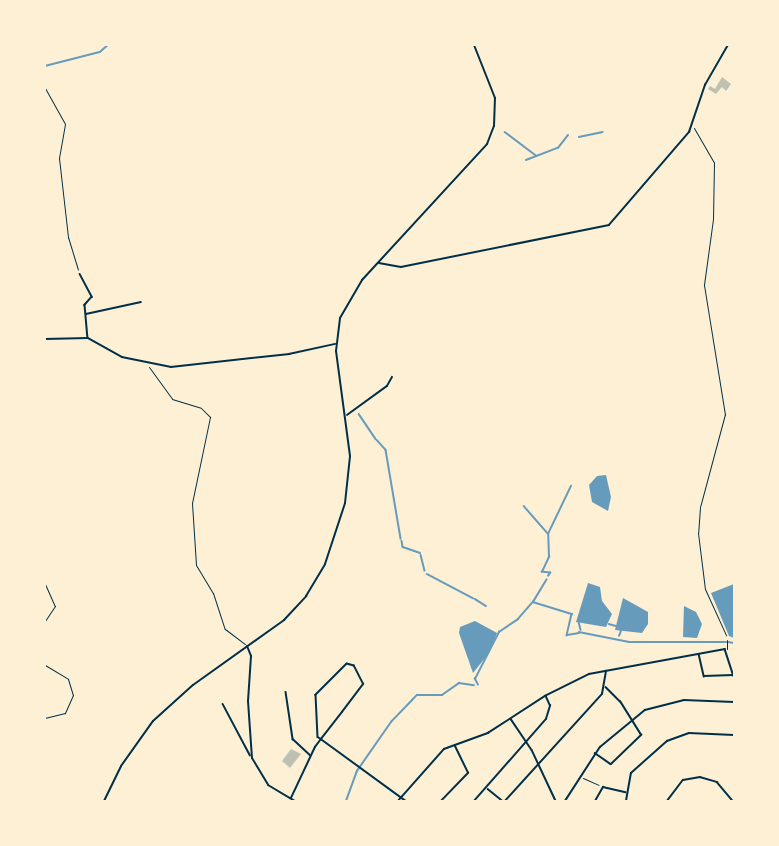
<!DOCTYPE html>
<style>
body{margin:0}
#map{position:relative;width:779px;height:846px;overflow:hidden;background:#fdf0d5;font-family:"Roboto Condensed",sans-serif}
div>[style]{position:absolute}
.water>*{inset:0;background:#669bbc}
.stream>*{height:1.5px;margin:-0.75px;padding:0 0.75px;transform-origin:0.75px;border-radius:0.75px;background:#669bbc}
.building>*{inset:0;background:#bec0b2}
.path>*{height:1px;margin:-0.5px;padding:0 0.5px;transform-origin:0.5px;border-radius:0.5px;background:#003049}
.service>*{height:1px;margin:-0.5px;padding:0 0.5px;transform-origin:0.5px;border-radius:0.5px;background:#003049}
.minor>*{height:1.5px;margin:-0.75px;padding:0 0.75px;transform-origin:0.75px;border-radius:0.75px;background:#003049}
.tertiary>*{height:1.5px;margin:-0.75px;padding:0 0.75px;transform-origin:0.75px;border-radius:0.75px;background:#003049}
.secondary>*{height:2px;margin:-1px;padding:0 1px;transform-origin:1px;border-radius:1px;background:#003049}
span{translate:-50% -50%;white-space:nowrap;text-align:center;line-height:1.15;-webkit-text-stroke:5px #fdf0d5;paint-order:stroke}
.frame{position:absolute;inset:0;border:46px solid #fdf0d5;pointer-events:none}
</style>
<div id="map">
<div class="water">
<i style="clip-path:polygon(606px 475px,611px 497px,608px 511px,592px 502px,589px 485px,597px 476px)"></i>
<i style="clip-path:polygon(588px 583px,600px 587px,602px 601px,612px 614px,606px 627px,576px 622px)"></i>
<i style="clip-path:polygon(734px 584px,734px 638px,729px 636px,711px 593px)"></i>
<i style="clip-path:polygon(623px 598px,648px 612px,648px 624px,642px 633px,615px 630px)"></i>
<i style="clip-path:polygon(684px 606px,696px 612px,702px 624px,697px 638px,683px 637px)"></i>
<i style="clip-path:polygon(475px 621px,497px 633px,489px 653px,473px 673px,459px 633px,460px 627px)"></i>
</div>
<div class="stream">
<i style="left:101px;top:51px;width:9px;rotate:-41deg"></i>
<i style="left:45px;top:66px;width:57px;rotate:-14.3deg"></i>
<i style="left:505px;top:132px;width:39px;rotate:37deg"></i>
<i style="left:579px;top:137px;width:24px;rotate:-12deg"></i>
<i style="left:526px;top:160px;width:34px;rotate:-21deg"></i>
<i style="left:558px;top:148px;width:16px;rotate:-52deg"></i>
<i style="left:359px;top:414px;width:30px;rotate:56deg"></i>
<i style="left:377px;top:440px;width:13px;rotate:48deg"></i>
<i style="left:386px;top:450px;width:90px;rotate:80.4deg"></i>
<i style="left:524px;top:506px;width:35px;rotate:49deg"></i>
<i style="left:402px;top:541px;width:6px;rotate:81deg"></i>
<i style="left:403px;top:547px;width:18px;rotate:19deg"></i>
<i style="left:421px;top:555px;width:16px;rotate:76deg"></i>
<i style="left:427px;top:574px;width:52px;rotate:27.6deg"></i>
<i style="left:548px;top:576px;width:4px;rotate:-56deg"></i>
<i style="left:550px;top:573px;width:8px;rotate:-173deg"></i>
<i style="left:542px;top:572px;width:17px;rotate:-65deg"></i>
<i style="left:549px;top:557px;width:23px;rotate:-92deg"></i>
<i style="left:548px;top:534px;width:53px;rotate:-64.4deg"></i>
<i style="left:475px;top:599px;width:13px;rotate:32deg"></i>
<i style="left:533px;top:602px;width:26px;rotate:-59deg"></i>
<i style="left:579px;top:622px;width:8px;rotate:76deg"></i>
<i style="left:609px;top:624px;width:7px;rotate:16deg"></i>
<i style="left:579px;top:632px;width:51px;rotate:11.3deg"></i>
<i style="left:629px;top:642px;width:97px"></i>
<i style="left:619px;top:636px;width:5px;rotate:-68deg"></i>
<i style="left:728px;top:642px;width:6px;rotate:9deg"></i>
<i style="left:478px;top:685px;width:7px;rotate:-117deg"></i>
<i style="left:475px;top:679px;width:53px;rotate:-62.9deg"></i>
<i style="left:499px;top:632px;width:23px;rotate:-34deg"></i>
<i style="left:518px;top:619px;width:23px;rotate:-49deg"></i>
<i style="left:533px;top:602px;width:41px;rotate:17.1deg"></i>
<i style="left:572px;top:614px;width:22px;rotate:103deg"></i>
<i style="left:567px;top:635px;width:12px;rotate:-9deg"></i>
<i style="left:346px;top:801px;width:32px;rotate:-70deg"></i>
<i style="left:357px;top:771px;width:60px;rotate:-55.2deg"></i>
<i style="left:391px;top:722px;width:30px;rotate:-46deg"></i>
<i style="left:412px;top:700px;width:7px;rotate:-45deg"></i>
<i style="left:417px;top:695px;width:25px"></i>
<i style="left:442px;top:695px;width:21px;rotate:-35deg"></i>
<i style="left:459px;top:683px;width:15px;rotate:8deg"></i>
</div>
<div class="building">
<i style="clip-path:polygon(722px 77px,731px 84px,726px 91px,722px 87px,716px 94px,708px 89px,710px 86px,715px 89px)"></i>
<i style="clip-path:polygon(291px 749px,301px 754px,290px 768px,282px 761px)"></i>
</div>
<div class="path">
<i style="left:45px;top:88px;width:41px;rotate:60.9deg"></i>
<i style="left:65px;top:124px;width:35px;rotate:100deg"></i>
<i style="left:59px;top:158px;width:80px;rotate:83.5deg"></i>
<i style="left:68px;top:237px;width:34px;rotate:73deg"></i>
<i style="left:694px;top:128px;width:39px;rotate:60deg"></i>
<i style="left:714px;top:162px;width:57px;rotate:91deg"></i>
<i style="left:713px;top:219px;width:67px;rotate:97.8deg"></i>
<i style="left:704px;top:285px;width:131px;rotate:80.8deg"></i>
<i style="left:725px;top:414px;width:96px;rotate:105deg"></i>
<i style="left:700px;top:507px;width:26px;rotate:94deg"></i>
<i style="left:698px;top:533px;width:56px;rotate:82.9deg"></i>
<i style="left:705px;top:589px;width:51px;rotate:65.5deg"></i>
<i style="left:149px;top:367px;width:39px;rotate:54deg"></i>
<i style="left:172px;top:399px;width:30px;rotate:17deg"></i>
<i style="left:201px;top:408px;width:13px;rotate:45deg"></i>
<i style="left:210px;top:417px;width:88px;rotate:101.8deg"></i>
<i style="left:192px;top:503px;width:62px;rotate:86.3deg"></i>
<i style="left:196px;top:565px;width:33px;rotate:59deg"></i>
<i style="left:213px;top:593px;width:38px;rotate:72deg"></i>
<i style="left:225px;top:629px;width:25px;rotate:37deg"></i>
<i style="left:45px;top:584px;width:24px;rotate:66deg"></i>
<i style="left:55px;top:606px;width:18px;rotate:124deg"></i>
<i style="left:45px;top:665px;width:27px;rotate:31deg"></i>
<i style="left:68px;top:679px;width:17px;rotate:73deg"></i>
<i style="left:73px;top:695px;width:20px;rotate:114deg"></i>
<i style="left:65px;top:713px;width:21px;rotate:166deg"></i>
<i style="left:583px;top:778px;width:17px;rotate:24deg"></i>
</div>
<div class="service">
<i style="left:727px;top:640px;width:9px;rotate:90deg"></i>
</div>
<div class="minor">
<i style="left:80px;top:274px;width:26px;rotate:62deg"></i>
<i style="left:92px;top:297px;width:11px;rotate:131deg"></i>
<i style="left:85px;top:305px;width:32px;rotate:85deg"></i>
<i style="left:86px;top:314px;width:56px;rotate:-12.3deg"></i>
<i style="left:45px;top:339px;width:43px;rotate:-1.3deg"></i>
<i style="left:88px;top:338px;width:39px;rotate:29deg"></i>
<i style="left:122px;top:357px;width:50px;rotate:11.5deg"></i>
<i style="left:171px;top:367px;width:119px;rotate:-6.3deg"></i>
<i style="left:289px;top:354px;width:47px;rotate:-12.3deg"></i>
<i style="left:347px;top:415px;width:49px;rotate:-35.9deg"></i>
<i style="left:387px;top:386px;width:10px;rotate:-61deg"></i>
<i style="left:699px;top:654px;width:23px;rotate:77deg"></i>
<i style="left:704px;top:676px;width:29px;rotate:-2deg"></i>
<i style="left:286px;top:692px;width:48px;rotate:81.5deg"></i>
<i style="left:293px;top:739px;width:23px;rotate:43deg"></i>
<i style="left:223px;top:704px;width:58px;rotate:62.1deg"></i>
<i style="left:595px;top:753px;width:19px;rotate:35deg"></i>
<i style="left:611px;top:764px;width:42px;rotate:-44deg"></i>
<i style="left:641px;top:735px;width:39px;rotate:-122deg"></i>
<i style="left:620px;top:702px;width:20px;rotate:-135deg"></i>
<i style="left:488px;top:789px;width:19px;rotate:39deg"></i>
<i style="left:291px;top:798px;width:56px;rotate:-64.8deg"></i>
<i style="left:315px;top:747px;width:10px;rotate:-53deg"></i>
<i style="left:321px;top:739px;width:34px;rotate:-52deg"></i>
<i style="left:342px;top:712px;width:35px;rotate:-53deg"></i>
<i style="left:363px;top:684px;width:20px;rotate:-117deg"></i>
<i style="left:354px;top:666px;width:7px;rotate:-164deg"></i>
<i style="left:347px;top:664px;width:44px;rotate:135deg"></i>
<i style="left:316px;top:695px;width:42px;rotate:87.3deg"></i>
<i style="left:318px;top:737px;width:4px;rotate:34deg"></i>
<i style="left:321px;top:739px;width:105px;rotate:36.1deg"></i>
<i style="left:441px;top:801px;width:39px;rotate:-46deg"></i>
<i style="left:468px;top:773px;width:30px;rotate:-116deg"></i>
<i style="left:474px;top:801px;width:109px;rotate:-48.7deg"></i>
<i style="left:546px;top:719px;width:14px;rotate:-73deg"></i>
<i style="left:550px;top:706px;width:10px;rotate:-114deg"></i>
<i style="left:505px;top:801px;width:144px;rotate:-47.8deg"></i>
<i style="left:602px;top:694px;width:23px;rotate:-80deg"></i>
<i style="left:565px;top:801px;width:64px;rotate:-57.1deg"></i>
<i style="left:600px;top:747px;width:58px;rotate:-39.4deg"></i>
<i style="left:645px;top:710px;width:40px;rotate:-14.4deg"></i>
<i style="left:684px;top:700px;width:50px;rotate:2.3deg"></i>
<i style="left:595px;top:801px;width:16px;rotate:-60deg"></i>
<i style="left:603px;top:787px;width:23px;rotate:13deg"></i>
<i style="left:626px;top:801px;width:28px;rotate:-80deg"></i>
<i style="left:631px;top:773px;width:48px;rotate:-41.6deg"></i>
<i style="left:667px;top:741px;width:23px;rotate:-20deg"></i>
<i style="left:689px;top:733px;width:45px;rotate:2.5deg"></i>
<i style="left:667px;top:801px;width:26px;rotate:-53deg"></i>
<i style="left:683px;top:780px;width:17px;rotate:-10deg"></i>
<i style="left:700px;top:777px;width:18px;rotate:16deg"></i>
<i style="left:717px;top:782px;width:25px;rotate:50deg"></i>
</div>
<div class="tertiary">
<i style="left:379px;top:263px;width:22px;rotate:10deg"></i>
<i style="left:401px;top:267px;width:212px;rotate:-11.4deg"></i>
<i style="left:609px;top:225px;width:123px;rotate:-49.3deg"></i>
<i style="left:689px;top:132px;width:50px;rotate:-71.2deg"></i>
<i style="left:705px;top:85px;width:46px;rotate:-60.1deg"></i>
<i style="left:511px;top:719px;width:37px;rotate:56deg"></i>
<i style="left:532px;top:750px;width:56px;rotate:64.8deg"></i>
<i style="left:398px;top:801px;width:69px;rotate:-48.5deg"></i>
<i style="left:444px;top:749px;width:47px;rotate:-20deg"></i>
<i style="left:488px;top:733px;width:68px;rotate:-33deg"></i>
<i style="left:545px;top:696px;width:49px;rotate:-26.6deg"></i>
<i style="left:589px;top:674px;width:138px;rotate:-10.4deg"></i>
<i style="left:725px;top:649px;width:28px;rotate:72deg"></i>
</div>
<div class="secondary">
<i style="left:247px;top:646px;width:11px;rotate:68deg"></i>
<i style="left:251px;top:656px;width:45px;rotate:93.8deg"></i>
<i style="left:248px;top:701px;width:57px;rotate:86deg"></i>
<i style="left:252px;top:758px;width:31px;rotate:59deg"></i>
<i style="left:268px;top:785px;width:31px;rotate:31deg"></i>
<i style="left:104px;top:801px;width:39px;rotate:-64deg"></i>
<i style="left:121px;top:766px;width:55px;rotate:-54.6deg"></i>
<i style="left:153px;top:721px;width:54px;rotate:-42deg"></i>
<i style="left:193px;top:685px;width:112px;rotate:-35.5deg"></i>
<i style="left:284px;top:620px;width:33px;rotate:-47deg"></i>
<i style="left:306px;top:596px;width:37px;rotate:-59deg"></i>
<i style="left:325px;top:564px;width:64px;rotate:-71.8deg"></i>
<i style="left:345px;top:503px;width:47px;rotate:-83.9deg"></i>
<i style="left:350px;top:456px;width:106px;rotate:-97.6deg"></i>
<i style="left:336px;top:351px;width:33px;rotate:-83deg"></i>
<i style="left:340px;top:318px;width:44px;rotate:-59.9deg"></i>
<i style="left:362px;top:280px;width:185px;rotate:-47.4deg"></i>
<i style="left:487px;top:144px;width:19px;rotate:-69deg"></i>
<i style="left:494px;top:126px;width:28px;rotate:-88deg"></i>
<i style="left:495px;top:98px;width:57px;rotate:-111.6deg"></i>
</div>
<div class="frame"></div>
</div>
